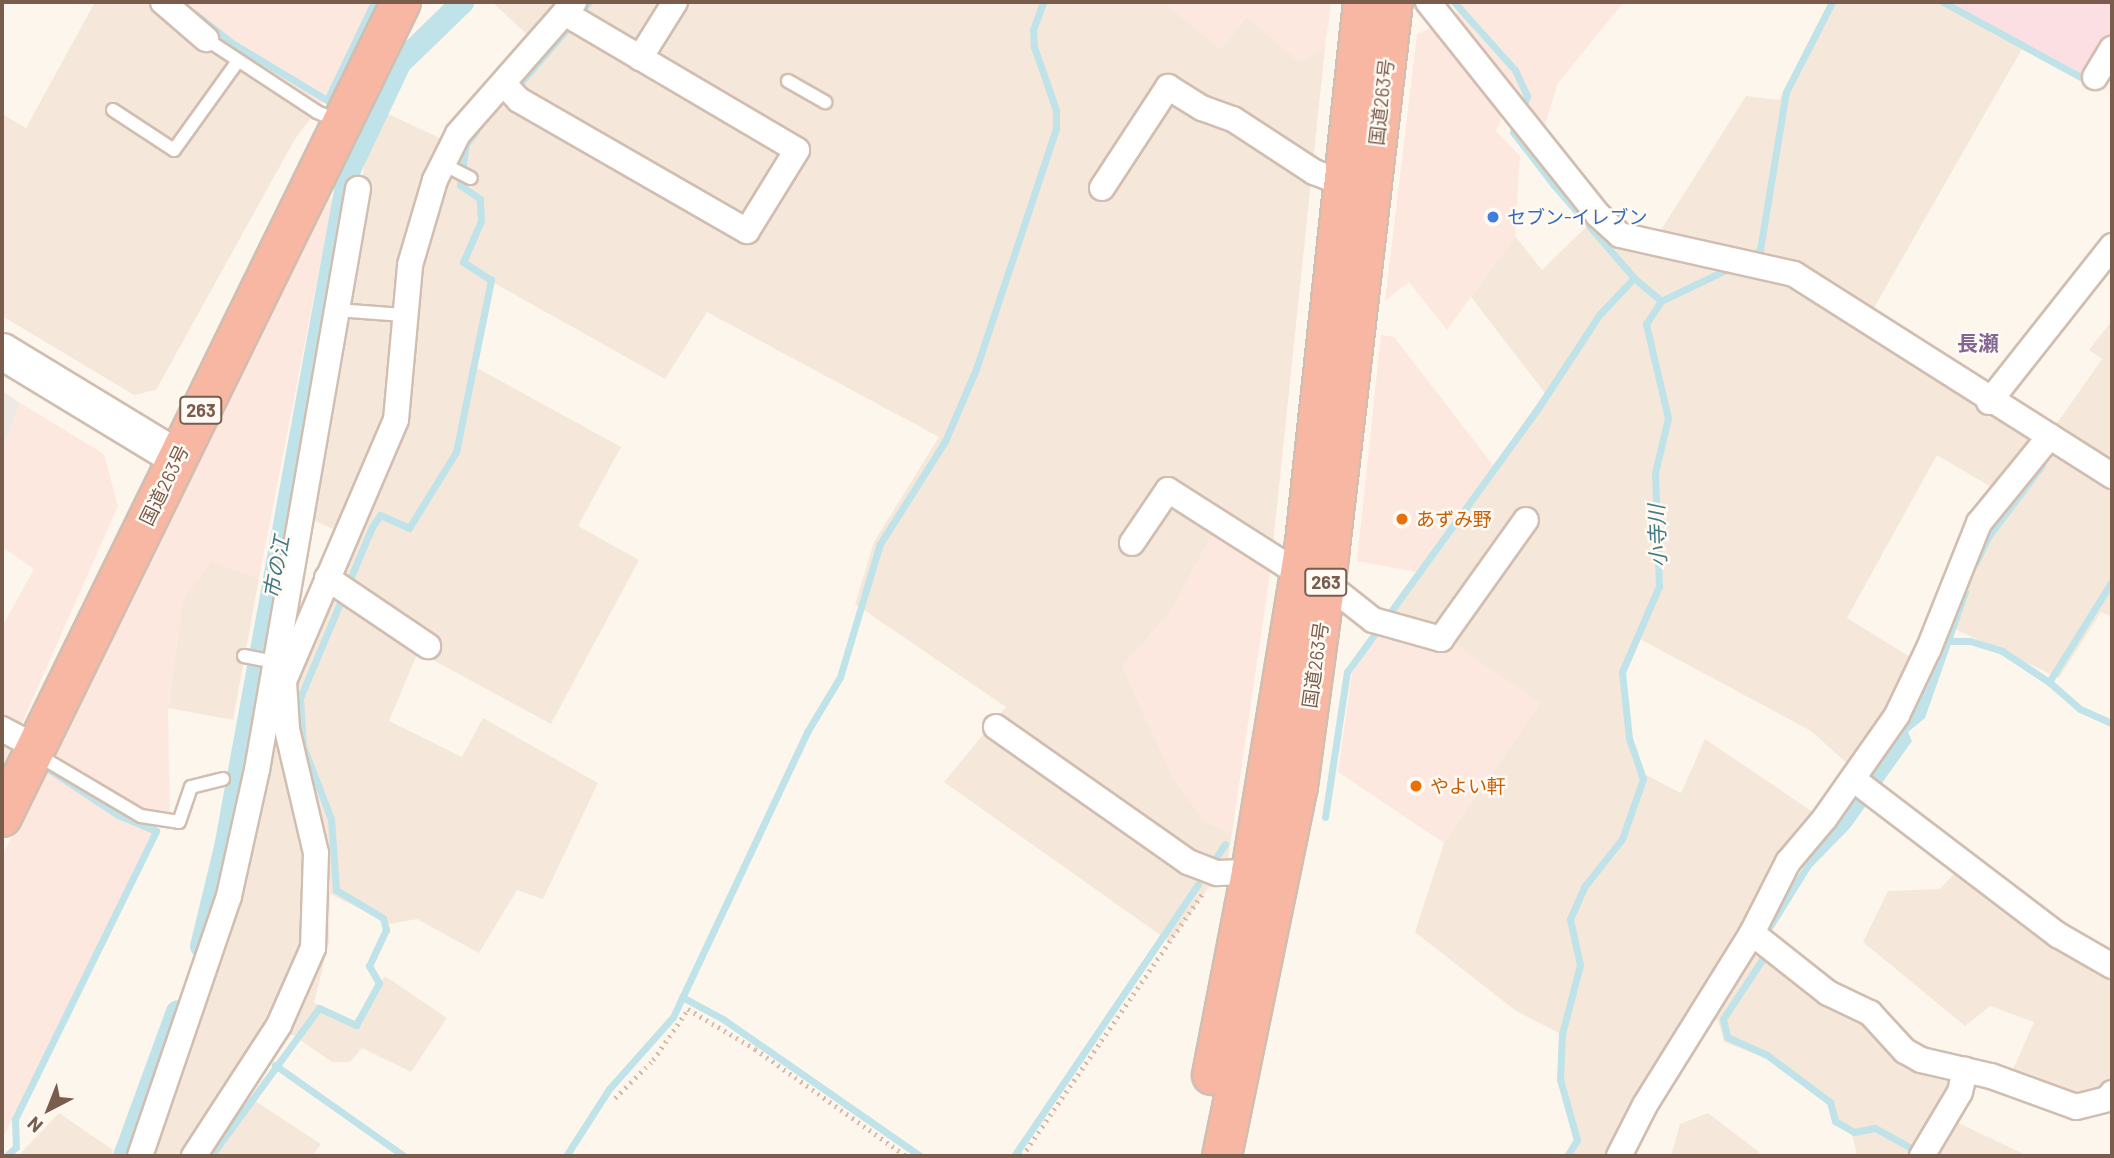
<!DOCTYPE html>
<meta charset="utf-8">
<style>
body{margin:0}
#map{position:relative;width:2114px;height:1158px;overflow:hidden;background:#fdf6ec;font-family:Barlow,"Noto Sans JP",sans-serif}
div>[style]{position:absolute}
.residential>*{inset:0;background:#f5e8da}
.commercial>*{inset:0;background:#fde8e0}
.industrial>*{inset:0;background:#efe9e4}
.medical>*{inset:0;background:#fbdfe3}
.water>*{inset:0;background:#bfe3e8}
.stream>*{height:7px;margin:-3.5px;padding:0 3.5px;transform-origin:3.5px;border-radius:3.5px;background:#bfe3e8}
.canal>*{height:23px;margin:-11.5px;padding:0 11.5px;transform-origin:11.5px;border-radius:11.5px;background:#bfe3e8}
.path>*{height:4.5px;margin-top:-2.25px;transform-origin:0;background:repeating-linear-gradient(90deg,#d9b8a5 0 2px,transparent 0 7px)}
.roads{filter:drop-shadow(2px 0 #d1beb0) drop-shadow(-2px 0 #d1beb0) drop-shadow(0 2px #d1beb0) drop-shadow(0 -2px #d1beb0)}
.lane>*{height:12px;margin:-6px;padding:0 6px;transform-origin:6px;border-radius:6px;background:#fff}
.street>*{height:24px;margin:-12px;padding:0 12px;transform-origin:12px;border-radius:12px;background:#fff}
.secondary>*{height:35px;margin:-17.5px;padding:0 17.5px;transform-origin:17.5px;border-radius:17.5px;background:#fff}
.highway>*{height:38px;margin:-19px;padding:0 19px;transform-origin:19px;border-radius:19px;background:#f7b7a3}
.dots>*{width:19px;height:19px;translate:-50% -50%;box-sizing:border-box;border:4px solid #fffaf3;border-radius:50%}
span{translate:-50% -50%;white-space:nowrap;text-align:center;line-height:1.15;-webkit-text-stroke:5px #fffaf3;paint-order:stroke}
.shield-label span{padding:2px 5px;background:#fffaf3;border:2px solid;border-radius:5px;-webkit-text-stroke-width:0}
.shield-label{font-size:18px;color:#7a5c4d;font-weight:700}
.street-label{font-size:19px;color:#7a5c4d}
.shop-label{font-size:19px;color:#366cbe}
.left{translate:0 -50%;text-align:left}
.food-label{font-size:19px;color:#c56008}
.neighbourhood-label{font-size:21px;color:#846695;font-weight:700}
.water-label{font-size:21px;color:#437c86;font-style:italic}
.frame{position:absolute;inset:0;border:4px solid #7a5c4d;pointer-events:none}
.north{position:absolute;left:14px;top:1074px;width:70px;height:70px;-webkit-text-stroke:5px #fffaf3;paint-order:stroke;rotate:222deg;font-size:19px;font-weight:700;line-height:28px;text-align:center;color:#7a5c4d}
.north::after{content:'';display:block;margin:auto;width:24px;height:32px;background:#7a5c4d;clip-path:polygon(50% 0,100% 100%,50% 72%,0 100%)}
</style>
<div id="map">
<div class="residential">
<i style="clip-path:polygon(95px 2px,163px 2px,321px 105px,295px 139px,156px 390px,134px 395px,2px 316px,2px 114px,26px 128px)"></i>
<i style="clip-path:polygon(492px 2px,1164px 2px,1221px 49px,1247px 16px,1299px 61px,1325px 48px,1270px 573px,1212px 535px,1171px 611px,1122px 667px,1204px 821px,1232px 833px,1228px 860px,1170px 942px,944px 782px,1006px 707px,855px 604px,874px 542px,939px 437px,707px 312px,665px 379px,494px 283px,477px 368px,621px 447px,578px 526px,639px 560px,551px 724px,418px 652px,389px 721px,462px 757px,483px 718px,598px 783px,543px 899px,517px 890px,479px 953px,417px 919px,390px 924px,330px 894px,329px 943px,314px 1003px,354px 1021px,385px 976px,447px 1018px,411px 1072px,362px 1048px,350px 1062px,332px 1062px,293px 1035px,282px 1035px,246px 1095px,321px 1144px,312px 1156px,145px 1156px,276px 692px,353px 538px,306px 517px,358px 226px,365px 154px,384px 112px,446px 141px,532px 39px)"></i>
<i style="clip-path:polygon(1829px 2px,1950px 2px,2026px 42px,1871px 313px,2053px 429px,2102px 359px,2089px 350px,2112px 320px,2112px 617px,2101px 612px,2059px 678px,1951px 627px,1989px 532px,2016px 502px,1937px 455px,1847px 618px,1936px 673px,1916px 716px,1869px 783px,1811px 731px,1638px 638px,1624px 672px,1631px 739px,1646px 775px,1681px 793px,1705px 739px,1838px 829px,1795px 872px,1768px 933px,1909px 1048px,1943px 1062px,1962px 1098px,1950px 1119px,2028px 1156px,1857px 1156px,1852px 1134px,1834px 1122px,1827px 1102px,1768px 1059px,1724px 1042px,1718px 1020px,1700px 1021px,1624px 1156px,1567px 1156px,1577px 1140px,1560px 1079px,1561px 1034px,1516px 1011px,1415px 932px,1444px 843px,1540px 703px,1382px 620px,1545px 393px,1471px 297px,1515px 236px,1542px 270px,1588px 225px,1621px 223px,1659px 233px,1746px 96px,1779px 100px)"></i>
<i style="clip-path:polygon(211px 561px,259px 578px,233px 720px,168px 708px,183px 599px)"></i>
<i style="clip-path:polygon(1967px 860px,2069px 933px,2112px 956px,2112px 1107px,2006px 1085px,2034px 1022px,1990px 1006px,1965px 1026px,1863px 942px,1888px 891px,1940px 889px)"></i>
<i style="clip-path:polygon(59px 1113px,113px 1150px,110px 1156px,18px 1156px)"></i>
<i style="clip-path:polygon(1708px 1113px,1759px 1152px,1757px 1156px,1671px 1156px,1680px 1124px)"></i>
</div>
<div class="commercial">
<i style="clip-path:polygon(182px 2px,374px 2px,321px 105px,207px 33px,179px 7px)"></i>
<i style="clip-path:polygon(1164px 2px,1331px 2px,1325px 48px,1299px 62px,1247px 16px,1221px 49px)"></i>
<i style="clip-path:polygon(1463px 2px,1624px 2px,1558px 83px,1543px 131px,1456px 14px)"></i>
<i style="clip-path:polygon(1436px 25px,1505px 110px,1496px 131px,1520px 156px,1515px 236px,1447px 330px,1409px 282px,1385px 301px,1417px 34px)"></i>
<i style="clip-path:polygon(322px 198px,333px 199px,259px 578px,211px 561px,183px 599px,168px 708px,170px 816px,160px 820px,2px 1140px,2px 856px)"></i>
<i style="clip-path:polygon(1381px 335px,1394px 337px,1493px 465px,1416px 572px,1357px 561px)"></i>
<i style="clip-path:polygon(20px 403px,104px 454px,118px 506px,2px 768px,2px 627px,34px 569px,2px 547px,2px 451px)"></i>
<i style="clip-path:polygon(1212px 534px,1270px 573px,1232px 833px,1204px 821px,1172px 777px,1122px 667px,1171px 611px)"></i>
<i style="clip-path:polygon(1382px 620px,1441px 635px,1540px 703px,1444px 843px,1338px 772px,1352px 673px)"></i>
</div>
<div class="industrial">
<i style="clip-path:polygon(2px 391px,20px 403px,2px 451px)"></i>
</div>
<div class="medical">
<i style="clip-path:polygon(1950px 2px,2112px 2px,2112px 70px,2091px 79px)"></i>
</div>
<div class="water">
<i style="clip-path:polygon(1970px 590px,1925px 718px,1908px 732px,1912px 741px,1850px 828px,1806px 873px,1806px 856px,1913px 715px,1956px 601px)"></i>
</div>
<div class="stream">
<i style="left:1454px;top:2px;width:91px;rotate:48.1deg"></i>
<i style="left:1515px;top:70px;width:29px;rotate:65deg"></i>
<i style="left:1527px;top:96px;width:15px;rotate:110deg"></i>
<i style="left:1943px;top:2px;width:167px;rotate:28.6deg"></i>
<i style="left:580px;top:12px;width:13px;rotate:-48deg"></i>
<i style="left:194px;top:13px;width:48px;rotate:38.3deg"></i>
<i style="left:232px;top:43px;width:111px;rotate:31deg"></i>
<i style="left:327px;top:100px;width:109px;rotate:-64.4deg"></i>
<i style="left:515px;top:89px;width:89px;rotate:-49.1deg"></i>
<i style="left:1518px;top:121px;width:12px;rotate:114deg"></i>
<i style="left:1513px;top:132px;width:66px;rotate:52.4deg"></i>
<i style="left:1553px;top:184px;width:124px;rotate:49.2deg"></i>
<i style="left:1634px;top:278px;width:35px;rotate:40deg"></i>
<i style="left:1748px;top:257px;width:14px;rotate:-30deg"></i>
<i style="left:1760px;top:250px;width:160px;rotate:-80.7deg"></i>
<i style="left:1786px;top:92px;width:101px;rotate:-62.9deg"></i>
<i style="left:1976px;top:562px;width:28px;rotate:-64deg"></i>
<i style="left:1988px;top:537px;width:90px;rotate:-53.1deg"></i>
<i style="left:1952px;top:641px;width:18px"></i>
<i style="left:1970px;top:641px;width:34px;rotate:17deg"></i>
<i style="left:2002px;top:651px;width:56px;rotate:33.4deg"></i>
<i style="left:2049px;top:682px;width:41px;rotate:41.1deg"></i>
<i style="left:2080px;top:709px;width:35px;rotate:24deg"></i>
<i style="left:2049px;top:682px;width:119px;rotate:-58deg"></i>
<i style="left:1325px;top:817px;width:147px;rotate:-81.4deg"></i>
<i style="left:1347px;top:672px;width:326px;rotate:-54.1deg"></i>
<i style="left:1538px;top:408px;width:111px;rotate:-56.7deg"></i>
<i style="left:1599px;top:315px;width:51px;rotate:-46.6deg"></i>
<i style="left:1215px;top:859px;width:18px;rotate:-56deg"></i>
<i style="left:1771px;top:935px;width:6px;rotate:-135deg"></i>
<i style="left:1767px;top:931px;width:84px;rotate:-58.2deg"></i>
<i style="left:1767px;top:952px;width:80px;rotate:123.3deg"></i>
<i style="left:1723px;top:1019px;width:18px;rotate:77deg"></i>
<i style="left:1727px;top:1037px;width:44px;rotate:24.2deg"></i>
<i style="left:1767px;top:1055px;width:79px;rotate:36.7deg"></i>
<i style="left:1830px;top:1102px;width:20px;rotate:75deg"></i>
<i style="left:1835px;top:1121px;width:22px;rotate:30deg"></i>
<i style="left:1854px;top:1132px;width:21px;rotate:-11deg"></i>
<i style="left:1875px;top:1128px;width:51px;rotate:29.1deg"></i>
<i style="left:682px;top:997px;width:47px;rotate:28.2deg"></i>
<i style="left:723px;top:1019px;width:240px;rotate:34.8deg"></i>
<i style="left:275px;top:1065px;width:158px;rotate:35.2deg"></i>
<i style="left:6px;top:1156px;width:13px;rotate:-42deg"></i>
<i style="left:16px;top:1147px;width:28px;rotate:-92deg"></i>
<i style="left:15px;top:1119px;width:321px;rotate:-63.9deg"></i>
<i style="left:156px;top:831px;width:41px;rotate:-157.2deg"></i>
<i style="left:118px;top:815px;width:82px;rotate:-146.5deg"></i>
<i style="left:211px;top:1156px;width:183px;rotate:-53.9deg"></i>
<i style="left:319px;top:1008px;width:41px;rotate:24.7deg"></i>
<i style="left:356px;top:1025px;width:48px;rotate:-61.3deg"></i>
<i style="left:379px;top:983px;width:20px;rotate:-120deg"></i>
<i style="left:369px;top:966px;width:40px;rotate:-65deg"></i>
<i style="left:386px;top:930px;width:12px;rotate:-104deg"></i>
<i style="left:383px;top:918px;width:55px;rotate:-149.2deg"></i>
<i style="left:336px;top:890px;width:71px;rotate:-94deg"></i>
<i style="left:331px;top:819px;width:78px;rotate:-111deg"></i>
<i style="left:303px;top:746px;width:48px;rotate:-93.6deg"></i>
<i style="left:300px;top:698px;width:186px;rotate:-67.2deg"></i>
<i style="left:372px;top:527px;width:14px;rotate:-56deg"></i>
<i style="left:380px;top:515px;width:32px;rotate:24deg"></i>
<i style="left:409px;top:528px;width:89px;rotate:-58.3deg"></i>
<i style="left:456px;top:452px;width:176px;rotate:-78.5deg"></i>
<i style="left:491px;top:280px;width:33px;rotate:-147deg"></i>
<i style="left:463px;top:262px;width:45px;rotate:-66.3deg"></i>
<i style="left:481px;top:221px;width:22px;rotate:-93deg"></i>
<i style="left:480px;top:199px;width:24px;rotate:-145deg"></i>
<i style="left:460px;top:185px;width:41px;rotate:-81.7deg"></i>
<i style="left:466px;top:144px;width:16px;rotate:-52deg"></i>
<i style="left:566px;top:1156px;width:80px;rotate:-57.3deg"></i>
<i style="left:609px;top:1089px;width:96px;rotate:-48.4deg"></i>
<i style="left:673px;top:1017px;width:315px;rotate:-64.8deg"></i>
<i style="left:807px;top:732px;width:64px;rotate:-59deg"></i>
<i style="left:840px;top:677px;width:139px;rotate:-73.3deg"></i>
<i style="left:880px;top:544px;width:122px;rotate:-57.7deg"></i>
<i style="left:945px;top:441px;width:78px;rotate:-66.7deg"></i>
<i style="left:976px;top:369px;width:253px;rotate:-71.6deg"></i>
<i style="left:1056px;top:129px;width:19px;rotate:-90deg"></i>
<i style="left:1056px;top:110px;width:67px;rotate:-109.2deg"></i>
<i style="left:1034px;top:47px;width:17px;rotate:-93deg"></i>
<i style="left:1033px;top:30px;width:30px;rotate:-70deg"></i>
<i style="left:1014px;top:1156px;width:328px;rotate:-55.9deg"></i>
<i style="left:1567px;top:1156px;width:19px;rotate:-58deg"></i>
<i style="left:1577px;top:1140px;width:63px;rotate:-105.6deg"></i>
<i style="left:1560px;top:1079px;width:45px;rotate:-87.5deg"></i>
<i style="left:1562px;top:1034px;width:71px;rotate:-75.4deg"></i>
<i style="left:1580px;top:965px;width:47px;rotate:-102.3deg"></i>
<i style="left:1570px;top:919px;width:35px;rotate:-66deg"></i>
<i style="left:1584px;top:887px;width:61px;rotate:-51.6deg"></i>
<i style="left:1622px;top:839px;width:64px;rotate:-70.7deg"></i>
<i style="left:1643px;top:779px;width:43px;rotate:-108.9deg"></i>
<i style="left:1629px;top:738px;width:66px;rotate:-96.1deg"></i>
<i style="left:1622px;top:672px;width:94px;rotate:-66.7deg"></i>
<i style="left:1659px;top:586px;width:113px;rotate:-92deg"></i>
<i style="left:1655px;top:473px;width:57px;rotate:-76.7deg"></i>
<i style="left:1668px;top:418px;width:97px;rotate:-103.2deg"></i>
<i style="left:1646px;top:324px;width:27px;rotate:-57deg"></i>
<i style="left:1661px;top:301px;width:79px;rotate:-25.6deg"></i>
</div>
<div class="canal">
<i style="left:201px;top:946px;width:102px;rotate:-76.4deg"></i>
<i style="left:225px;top:847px;width:689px;rotate:-79.64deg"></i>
<i style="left:349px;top:169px;width:117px;rotate:-64.7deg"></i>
<i style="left:399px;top:63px;width:88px;rotate:-44.1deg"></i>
<i style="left:124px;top:1156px;width:154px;rotate:-69.9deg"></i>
</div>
<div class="path">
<i style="left:615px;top:1098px;width:54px;rotate:-45deg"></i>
<i style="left:653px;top:1060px;width:62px;rotate:-55.5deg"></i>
<i style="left:688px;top:1009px;width:78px;rotate:30.8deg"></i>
<i style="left:755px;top:1049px;width:185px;rotate:35.3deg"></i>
<i style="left:1022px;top:1156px;width:321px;rotate:-55.5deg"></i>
</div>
<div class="roads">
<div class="lane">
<i style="left:206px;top:39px;width:133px;rotate:33.3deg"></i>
<i style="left:317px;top:112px;width:23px;rotate:23deg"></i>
<i style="left:788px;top:81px;width:43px;rotate:29.6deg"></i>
<i style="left:113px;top:110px;width:73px;rotate:33.3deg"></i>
<i style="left:174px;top:150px;width:110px;rotate:-54.3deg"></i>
<i style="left:443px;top:164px;width:31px;rotate:27deg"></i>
<i style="left:336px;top:310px;width:68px;rotate:4.2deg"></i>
<i style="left:244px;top:656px;width:36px;rotate:11deg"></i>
<i style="left:36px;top:754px;width:122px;rotate:30.6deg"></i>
<i style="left:141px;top:816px;width:38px;rotate:9deg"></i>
<i style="left:179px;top:822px;width:37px;rotate:-71deg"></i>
<i style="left:191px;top:787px;width:33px;rotate:-14deg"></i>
</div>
<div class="street">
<i style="left:163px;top:2px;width:57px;rotate:40.7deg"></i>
<i style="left:1428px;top:2px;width:273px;rotate:51.4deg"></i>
<i style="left:1598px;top:215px;width:30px;rotate:42deg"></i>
<i style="left:1620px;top:235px;width:178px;rotate:12.6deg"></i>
<i style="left:1794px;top:274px;width:377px;rotate:32.4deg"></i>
<i style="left:640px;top:58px;width:66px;rotate:-58deg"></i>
<i style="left:2095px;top:77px;width:33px;rotate:-59deg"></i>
<i style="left:504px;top:84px;width:22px;rotate:47deg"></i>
<i style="left:519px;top:100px;width:263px;rotate:29.9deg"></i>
<i style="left:747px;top:231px;width:95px;rotate:-58.3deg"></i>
<i style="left:797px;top:150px;width:270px;rotate:-149.5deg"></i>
<i style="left:1102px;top:188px;width:121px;rotate:-56.8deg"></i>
<i style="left:1168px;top:87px;width:40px;rotate:32deg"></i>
<i style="left:1202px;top:108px;width:33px;rotate:20deg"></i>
<i style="left:1233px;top:119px;width:97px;rotate:33.2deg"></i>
<i style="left:1314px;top:172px;width:30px;rotate:21deg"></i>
<i style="left:1989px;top:402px;width:199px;rotate:-51.7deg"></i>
<i style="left:1132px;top:543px;width:64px;rotate:-55.8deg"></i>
<i style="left:1168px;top:490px;width:156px;rotate:32.5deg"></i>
<i style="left:327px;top:578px;width:122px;rotate:34deg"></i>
<i style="left:1326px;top:583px;width:60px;rotate:38.2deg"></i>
<i style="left:1373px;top:620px;width:71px;rotate:15.6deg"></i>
<i style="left:1441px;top:639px;width:146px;rotate:-54.5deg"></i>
<i style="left:996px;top:727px;width:235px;rotate:35.1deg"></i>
<i style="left:1188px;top:862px;width:31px;rotate:21deg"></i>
<i style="left:1217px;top:873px;width:34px;rotate:-2deg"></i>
<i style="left:2px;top:729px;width:38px;rotate:28deg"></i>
<i style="left:1853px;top:779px;width:258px;rotate:37.3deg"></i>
<i style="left:2058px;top:935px;width:62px;rotate:29.9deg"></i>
<i style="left:1752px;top:933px;width:97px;rotate:38.3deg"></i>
<i style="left:1828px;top:993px;width:47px;rotate:25.5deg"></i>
<i style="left:1870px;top:1013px;width:52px;rotate:47.4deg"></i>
<i style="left:1905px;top:1051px;width:18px;rotate:29deg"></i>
<i style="left:1921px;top:1060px;width:72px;rotate:12.9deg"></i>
<i style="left:1991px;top:1076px;width:90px;rotate:20deg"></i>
<i style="left:2076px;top:1107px;width:32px;rotate:-14deg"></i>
<i style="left:2107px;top:1099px;width:8px;rotate:-50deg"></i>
<i style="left:140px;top:1156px;width:275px;rotate:-71.1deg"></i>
<i style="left:229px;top:896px;width:129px;rotate:-77.5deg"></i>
<i style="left:257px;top:770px;width:590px;rotate:-80.14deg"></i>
<i style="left:194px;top:1156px;width:156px;rotate:-57deg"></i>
<i style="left:279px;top:1025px;width:84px;rotate:-66.2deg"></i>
<i style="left:313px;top:948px;width:95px;rotate:-88.2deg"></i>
<i style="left:316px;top:853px;width:127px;rotate:-103.2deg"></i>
<i style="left:287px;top:729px;width:48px;rotate:-93.6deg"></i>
<i style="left:284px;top:681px;width:284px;rotate:-66.8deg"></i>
<i style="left:396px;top:420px;width:156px;rotate:-84.8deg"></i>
<i style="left:410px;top:265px;width:89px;rotate:-73.6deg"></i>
<i style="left:435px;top:180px;width:51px;rotate:-63.4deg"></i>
<i style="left:458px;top:134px;width:176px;rotate:-48.7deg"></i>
<i style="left:1619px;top:1156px;width:57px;rotate:-63deg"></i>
<i style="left:1645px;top:1105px;width:203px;rotate:-58.1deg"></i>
<i style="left:1752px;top:933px;width:80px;rotate:-63.1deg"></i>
<i style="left:1788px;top:862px;width:57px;rotate:-49.9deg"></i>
<i style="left:1825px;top:818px;width:126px;rotate:-55deg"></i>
<i style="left:1897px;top:715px;width:74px;rotate:-64.5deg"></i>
<i style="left:1929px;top:648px;width:135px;rotate:-68.2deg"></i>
<i style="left:1979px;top:523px;width:112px;rotate:-50.8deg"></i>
<i style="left:1922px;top:1156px;width:74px;rotate:-59.3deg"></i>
<i style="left:1960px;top:1092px;width:23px;rotate:-77deg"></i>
</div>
<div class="secondary">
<i style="left:2px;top:351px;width:206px;rotate:31.3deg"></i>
</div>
<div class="highway">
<i style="left:2px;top:817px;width:907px;rotate:-63.91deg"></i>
<i style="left:1212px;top:1075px;width:207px;rotate:-79.1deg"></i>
<i style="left:1251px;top:872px;width:334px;rotate:-80.7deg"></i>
<i style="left:1305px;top:542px;width:543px;rotate:-83.87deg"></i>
<i style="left:1222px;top:1156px;width:378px;rotate:-78.4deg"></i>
<i style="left:1298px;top:786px;width:232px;rotate:-82.3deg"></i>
<i style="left:1329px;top:556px;width:558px;rotate:-83.41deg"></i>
</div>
</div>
<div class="dots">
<i style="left:1493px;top:217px;background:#3f7fe0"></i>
<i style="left:1402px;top:519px;background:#e8710a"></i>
<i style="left:1416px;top:786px;background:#e8710a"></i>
</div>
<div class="shield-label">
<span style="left:201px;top:410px">263</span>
<span style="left:1326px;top:582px">263</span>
</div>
<div class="street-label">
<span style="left:1381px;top:102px;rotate:-83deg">国道263号</span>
<span style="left:164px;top:485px;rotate:-64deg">国道263号</span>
<span style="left:1315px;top:665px;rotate:-82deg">国道263号</span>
</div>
<div class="shop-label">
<span class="left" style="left:1507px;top:217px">セブン-イレブン</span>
</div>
<div class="food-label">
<span class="left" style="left:1416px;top:519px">あずみ野</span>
<span class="left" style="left:1430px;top:786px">やよい軒</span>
</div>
<div class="neighbourhood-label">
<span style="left:1978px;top:343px">長瀬</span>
</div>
<div class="water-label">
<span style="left:1657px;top:536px;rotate:-92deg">小寺川</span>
<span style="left:276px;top:567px;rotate:-80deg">市の江</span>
</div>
<div class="frame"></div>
<div class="north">N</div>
</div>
